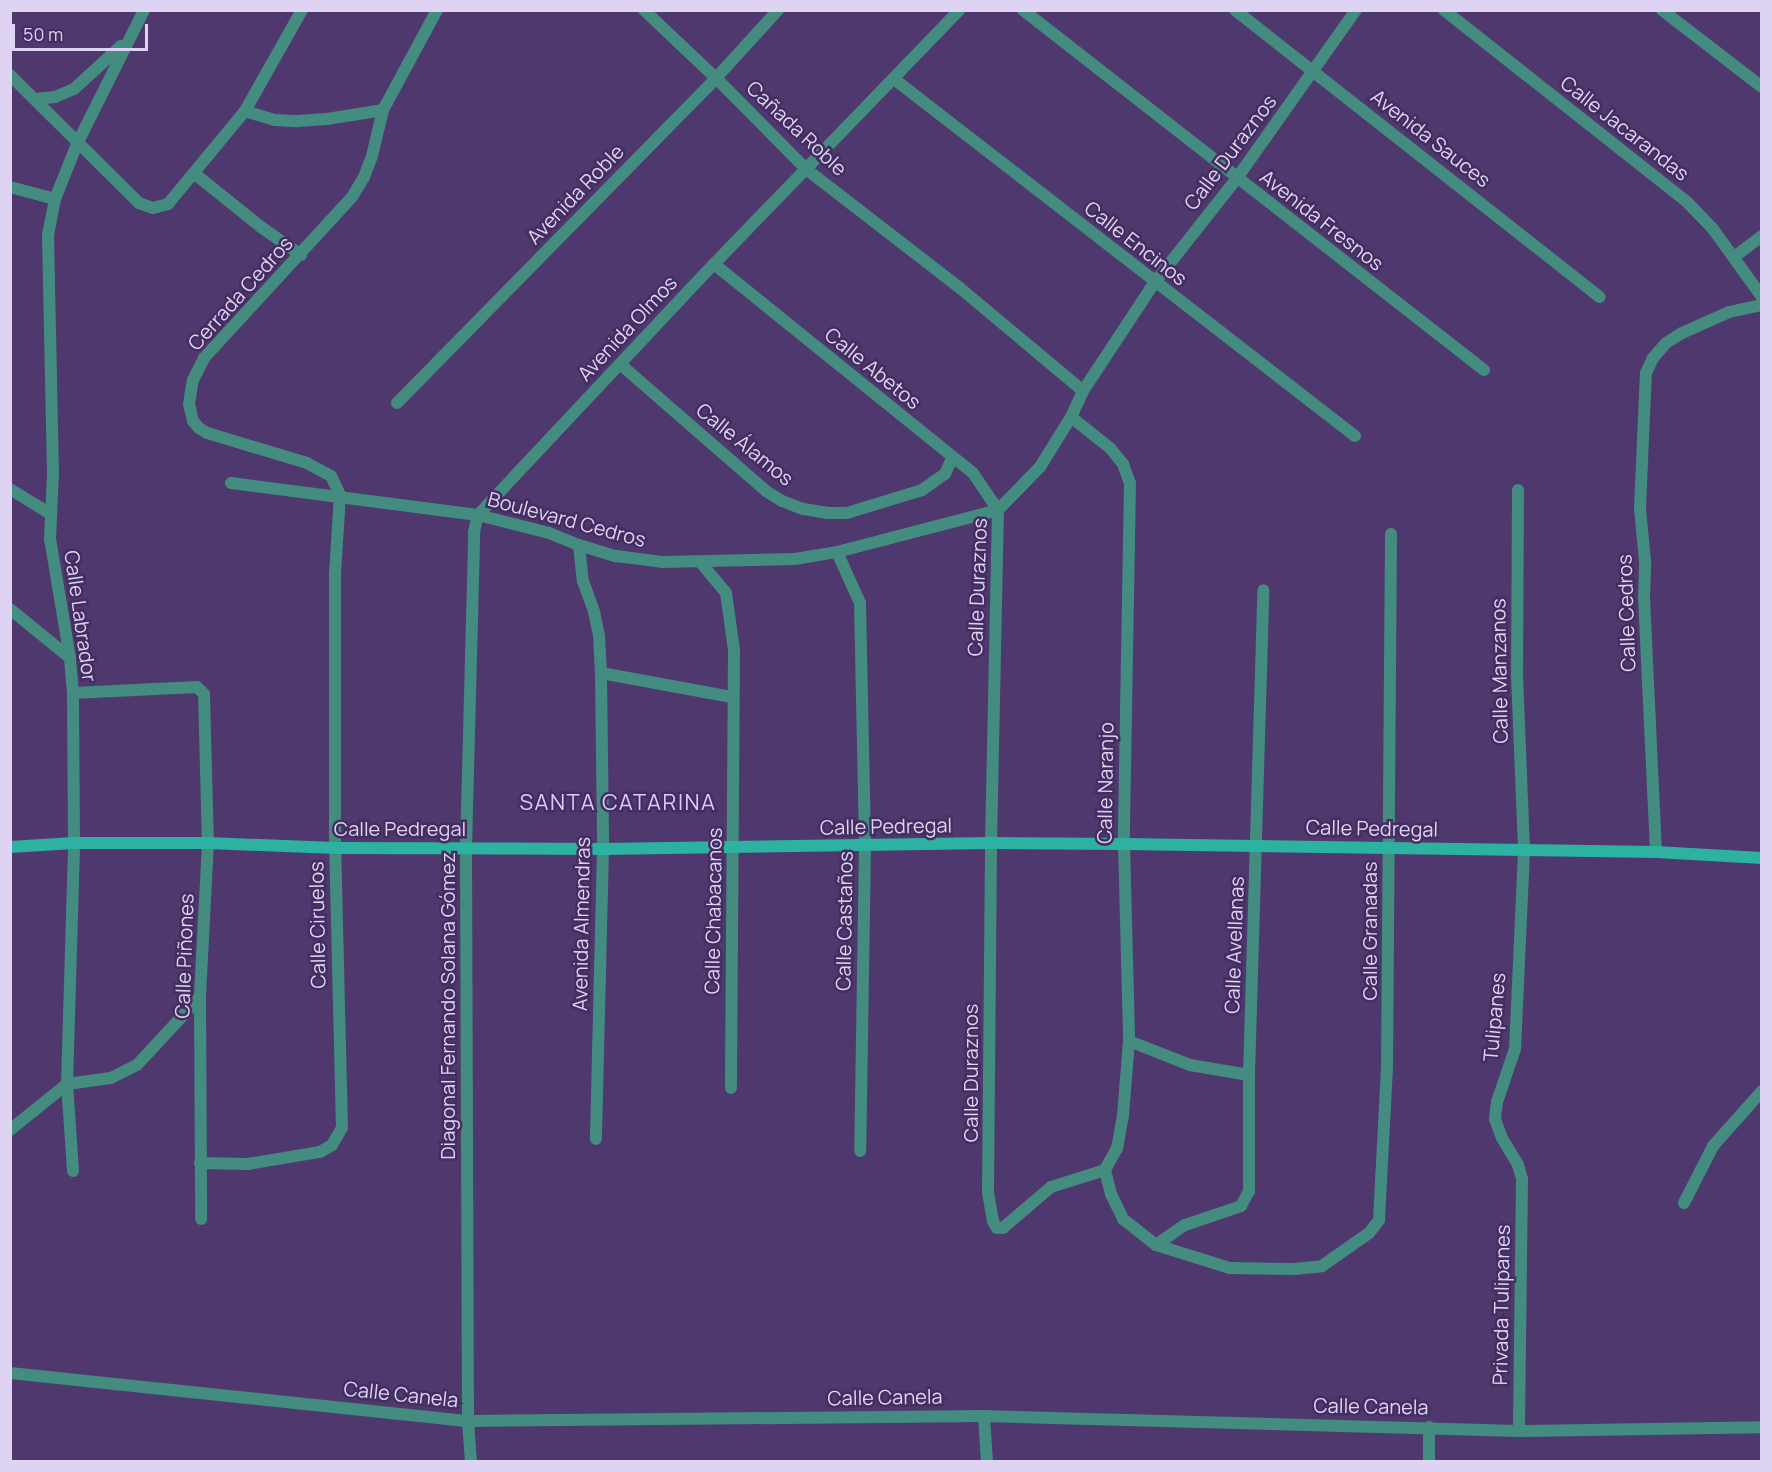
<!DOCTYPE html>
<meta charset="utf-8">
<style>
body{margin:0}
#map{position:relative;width:1772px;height:1472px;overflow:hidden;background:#4e386d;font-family:Manrope,sans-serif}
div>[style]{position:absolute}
.street>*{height:12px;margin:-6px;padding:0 6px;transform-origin:6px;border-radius:6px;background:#448b80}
.secondary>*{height:12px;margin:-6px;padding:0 6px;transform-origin:6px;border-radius:6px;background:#2db1a0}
span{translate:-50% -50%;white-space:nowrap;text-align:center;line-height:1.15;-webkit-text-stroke:5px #442e61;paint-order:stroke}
.street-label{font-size:20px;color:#ded3f2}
.quarter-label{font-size:22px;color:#dcc9fc;letter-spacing:1.5px}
.frame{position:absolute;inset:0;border:12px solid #ded3f2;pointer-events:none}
.scale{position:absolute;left:12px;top:24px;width:136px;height:27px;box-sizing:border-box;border:3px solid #ded3f2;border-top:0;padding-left:8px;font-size:18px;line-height:21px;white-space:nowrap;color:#ded3f2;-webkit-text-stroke:4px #442e61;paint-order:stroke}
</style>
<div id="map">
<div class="street">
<i style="left:644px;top:10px;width:99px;rotate:43.4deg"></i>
<i style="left:716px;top:78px;width:128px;rotate:45.3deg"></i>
<i style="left:806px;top:169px;width:195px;rotate:37.7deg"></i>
<i style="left:960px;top:288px;width:160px;rotate:39.9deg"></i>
<i style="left:1023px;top:10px;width:585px;rotate:37.99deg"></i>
<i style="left:1235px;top:10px;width:464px;rotate:38.2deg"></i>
<i style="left:1444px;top:10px;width:310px;rotate:38.3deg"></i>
<i style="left:1687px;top:202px;width:37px;rotate:46deg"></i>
<i style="left:1713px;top:229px;width:84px;rotate:54.2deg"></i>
<i style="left:1662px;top:10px;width:126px;rotate:37.6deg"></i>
<i style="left:10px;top:75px;width:182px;rotate:44.8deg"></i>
<i style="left:139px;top:203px;width:15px;rotate:20deg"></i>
<i style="left:153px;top:208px;width:16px;rotate:-15deg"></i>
<i style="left:168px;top:204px;width:121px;rotate:-50.4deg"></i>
<i style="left:245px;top:111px;width:116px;rotate:-60.6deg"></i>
<i style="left:894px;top:79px;width:583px;rotate:37.75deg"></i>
<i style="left:36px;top:99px;width:19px;rotate:-6deg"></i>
<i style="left:55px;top:97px;width:21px;rotate:-23deg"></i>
<i style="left:74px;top:89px;width:64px;rotate:-42.5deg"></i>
<i style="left:245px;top:111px;width:31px;rotate:17deg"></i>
<i style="left:275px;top:120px;width:22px;rotate:3deg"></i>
<i style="left:297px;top:121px;width:30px;rotate:-4deg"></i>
<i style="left:327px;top:119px;width:57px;rotate:-9.1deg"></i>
<i style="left:383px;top:110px;width:114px;rotate:-61.6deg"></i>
<i style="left:195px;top:174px;width:85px;rotate:38.8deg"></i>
<i style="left:261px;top:227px;width:49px;rotate:35deg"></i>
<i style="left:10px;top:187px;width:47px;rotate:14.9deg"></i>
<i style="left:1734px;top:257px;width:35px;rotate:-37deg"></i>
<i style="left:714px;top:264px;width:333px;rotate:38.9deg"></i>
<i style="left:973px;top:473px;width:45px;rotate:56deg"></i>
<i style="left:620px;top:364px;width:194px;rotate:41deg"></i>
<i style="left:766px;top:491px;width:19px;rotate:32deg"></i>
<i style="left:782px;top:501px;width:22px;rotate:21deg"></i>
<i style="left:803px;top:509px;width:24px;rotate:9deg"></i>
<i style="left:827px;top:513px;width:20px"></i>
<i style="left:847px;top:513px;width:78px;rotate:-17deg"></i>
<i style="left:922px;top:490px;width:28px;rotate:-35deg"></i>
<i style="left:945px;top:474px;width:17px;rotate:-66deg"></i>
<i style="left:397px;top:403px;width:455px;rotate:-45.5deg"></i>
<i style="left:716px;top:78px;width:92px;rotate:-47.6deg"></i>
<i style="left:1071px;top:417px;width:50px;rotate:38.5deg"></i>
<i style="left:1110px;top:448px;width:21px;rotate:51deg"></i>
<i style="left:1123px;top:464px;width:20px;rotate:70deg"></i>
<i style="left:1130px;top:483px;width:361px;rotate:91deg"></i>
<i style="left:1124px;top:844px;width:197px;rotate:88.5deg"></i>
<i style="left:1129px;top:1041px;width:74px;rotate:94.6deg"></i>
<i style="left:1123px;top:1115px;width:34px;rotate:100deg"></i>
<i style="left:1117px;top:1148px;width:25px;rotate:119deg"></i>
<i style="left:231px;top:483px;width:249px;rotate:7.4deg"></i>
<i style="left:478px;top:515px;width:73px;rotate:14.2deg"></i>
<i style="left:549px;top:533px;width:32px;rotate:22deg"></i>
<i style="left:579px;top:545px;width:39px;rotate:17deg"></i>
<i style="left:616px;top:556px;width:46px;rotate:7.4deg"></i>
<i style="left:662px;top:562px;width:133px;rotate:-1.3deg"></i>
<i style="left:795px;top:559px;width:43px;rotate:-9.5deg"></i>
<i style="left:837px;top:552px;width:166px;rotate:-14.6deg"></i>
<i style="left:10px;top:489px;width:46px;rotate:31.6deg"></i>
<i style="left:1518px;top:490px;width:185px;rotate:90.3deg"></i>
<i style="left:1517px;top:675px;width:176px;rotate:87.7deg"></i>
<i style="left:1524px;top:851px;width:198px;rotate:92.6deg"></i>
<i style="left:1515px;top:1049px;width:56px;rotate:108.8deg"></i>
<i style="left:1497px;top:1102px;width:17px;rotate:97deg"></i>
<i style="left:1495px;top:1119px;width:20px;rotate:70deg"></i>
<i style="left:1502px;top:1138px;width:31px;rotate:59deg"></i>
<i style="left:1518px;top:1165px;width:15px;rotate:74deg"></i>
<i style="left:1522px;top:1179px;width:252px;rotate:90.7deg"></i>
<i style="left:579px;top:545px;width:36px;rotate:84deg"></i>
<i style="left:583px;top:581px;width:33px;rotate:70deg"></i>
<i style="left:594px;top:612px;width:25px;rotate:78deg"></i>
<i style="left:599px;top:636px;width:37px;rotate:87deg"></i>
<i style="left:601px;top:673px;width:176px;rotate:89.3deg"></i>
<i style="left:603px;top:849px;width:290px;rotate:91.4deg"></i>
<i style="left:837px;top:552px;width:56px;rotate:65.7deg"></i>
<i style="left:860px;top:603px;width:243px;rotate:88.8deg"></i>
<i style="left:865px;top:846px;width:305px;rotate:90.9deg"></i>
<i style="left:701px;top:563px;width:39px;rotate:50deg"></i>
<i style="left:726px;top:593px;width:58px;rotate:82deg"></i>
<i style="left:734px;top:650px;width:438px;rotate:90.4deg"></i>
<i style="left:10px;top:609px;width:77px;rotate:39.2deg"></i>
<i style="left:601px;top:673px;width:133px;rotate:10.4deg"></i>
<i style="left:73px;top:693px;width:124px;rotate:-2.8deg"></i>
<i style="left:197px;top:687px;width:10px;rotate:45deg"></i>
<i style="left:204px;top:694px;width:149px;rotate:88.5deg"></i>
<i style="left:208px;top:843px;width:154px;rotate:93deg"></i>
<i style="left:200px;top:997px;width:222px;rotate:89.7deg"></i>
<i style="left:1656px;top:852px;width:254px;rotate:-92.7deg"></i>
<i style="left:1644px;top:598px;width:37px;rotate:-88deg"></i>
<i style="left:1645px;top:561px;width:53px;rotate:-95.4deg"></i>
<i style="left:1640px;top:508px;width:135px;rotate:-87.5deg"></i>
<i style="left:1646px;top:373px;width:17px;rotate:-65deg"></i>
<i style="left:1653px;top:358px;width:20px;rotate:-49deg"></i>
<i style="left:1666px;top:343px;width:19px;rotate:-32deg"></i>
<i style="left:1682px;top:333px;width:51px;rotate:-24.1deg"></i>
<i style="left:1729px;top:312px;width:34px;rotate:-12deg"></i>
<i style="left:1129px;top:1041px;width:66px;rotate:21.5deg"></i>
<i style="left:1190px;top:1065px;width:60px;rotate:9.6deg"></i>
<i style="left:10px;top:1130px;width:73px;rotate:-38.9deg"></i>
<i style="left:67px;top:1084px;width:44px;rotate:-7.8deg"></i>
<i style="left:111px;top:1078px;width:29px;rotate:-27deg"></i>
<i style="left:137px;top:1065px;width:93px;rotate:-47.2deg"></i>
<i style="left:200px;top:1163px;width:48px;rotate:1.2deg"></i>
<i style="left:248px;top:1164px;width:73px;rotate:-9.5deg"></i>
<i style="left:320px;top:1152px;width:14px;rotate:-30deg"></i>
<i style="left:332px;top:1145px;width:20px;rotate:-60deg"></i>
<i style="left:342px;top:1128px;width:280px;rotate:-91.4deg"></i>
<i style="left:335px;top:848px;width:274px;rotate:-90deg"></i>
<i style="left:335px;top:574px;width:79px;rotate:-86.4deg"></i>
<i style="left:340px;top:495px;width:21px;rotate:-115deg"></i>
<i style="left:331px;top:476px;width:27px;rotate:-152deg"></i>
<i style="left:307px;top:463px;width:104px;rotate:-163.3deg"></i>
<i style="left:207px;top:433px;width:9px;rotate:-148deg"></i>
<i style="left:199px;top:428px;width:9px;rotate:-131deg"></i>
<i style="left:193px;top:421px;width:17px;rotate:-103deg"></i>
<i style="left:189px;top:404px;width:24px;rotate:-81deg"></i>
<i style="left:193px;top:380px;width:25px;rotate:-63deg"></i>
<i style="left:204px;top:358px;width:219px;rotate:-47.4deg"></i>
<i style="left:352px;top:197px;width:23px;rotate:-59deg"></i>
<i style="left:364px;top:177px;width:22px;rotate:-69deg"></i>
<i style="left:372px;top:156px;width:47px;rotate:-76.6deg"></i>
<i style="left:1105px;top:1170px;width:57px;rotate:162.5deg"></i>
<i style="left:1051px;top:1187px;width:63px;rotate:139.5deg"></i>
<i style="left:1003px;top:1228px;width:6px;rotate:180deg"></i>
<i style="left:997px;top:1228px;width:8px;rotate:-120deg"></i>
<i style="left:993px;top:1221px;width:29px;rotate:-100deg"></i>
<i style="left:988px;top:1192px;width:349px;rotate:-89.5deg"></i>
<i style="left:991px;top:843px;width:333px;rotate:-88.8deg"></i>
<i style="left:998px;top:510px;width:60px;rotate:-45.7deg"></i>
<i style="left:1040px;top:467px;width:59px;rotate:-58.2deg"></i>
<i style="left:1071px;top:417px;width:29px;rotate:-65deg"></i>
<i style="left:1083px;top:391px;width:131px;rotate:-56.6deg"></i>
<i style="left:1155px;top:282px;width:132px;rotate:-51.7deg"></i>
<i style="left:1237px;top:178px;width:206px;rotate:-54.7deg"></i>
<i style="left:1105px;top:1170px;width:25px;rotate:76deg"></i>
<i style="left:1111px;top:1194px;width:28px;rotate:64deg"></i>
<i style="left:1123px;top:1219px;width:42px;rotate:38.2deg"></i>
<i style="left:1156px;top:1245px;width:77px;rotate:17.3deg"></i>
<i style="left:1230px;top:1268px;width:65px;rotate:0.9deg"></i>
<i style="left:1295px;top:1269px;width:27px;rotate:-6deg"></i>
<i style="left:1322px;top:1266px;width:57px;rotate:-35.1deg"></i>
<i style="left:1369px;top:1233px;width:16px;rotate:-52deg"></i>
<i style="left:1379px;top:1220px;width:151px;rotate:-87deg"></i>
<i style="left:1387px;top:1069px;width:535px;rotate:-89.57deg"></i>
<i style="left:73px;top:1171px;width:87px;rotate:-93.9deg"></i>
<i style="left:67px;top:1084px;width:241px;rotate:-88.3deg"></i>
<i style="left:74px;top:843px;width:150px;rotate:-90.4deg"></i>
<i style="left:73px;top:693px;width:35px;rotate:-95deg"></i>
<i style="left:70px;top:658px;width:121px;rotate:-99.5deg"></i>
<i style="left:50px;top:539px;width:65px;rotate:-87.4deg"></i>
<i style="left:53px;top:474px;width:239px;rotate:-91.2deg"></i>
<i style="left:48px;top:235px;width:37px;rotate:-79deg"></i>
<i style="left:55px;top:199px;width:59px;rotate:-68.2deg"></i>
<i style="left:77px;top:144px;width:150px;rotate:-63.4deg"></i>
<i style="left:1684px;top:1203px;width:64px;rotate:-63deg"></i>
<i style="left:1713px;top:1146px;width:74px;rotate:-48.3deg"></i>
<i style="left:1156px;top:1245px;width:35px;rotate:-35deg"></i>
<i style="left:1185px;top:1225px;width:59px;rotate:-18.7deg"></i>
<i style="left:1241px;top:1206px;width:17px;rotate:-62deg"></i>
<i style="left:1249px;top:1191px;width:116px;rotate:-90deg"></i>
<i style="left:1249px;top:1075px;width:485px;rotate:-88.3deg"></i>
<i style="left:10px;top:1373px;width:461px;rotate:6deg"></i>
<i style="left:468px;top:1421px;width:516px;rotate:-0.56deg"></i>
<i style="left:984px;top:1416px;width:535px;rotate:1.61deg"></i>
<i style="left:1519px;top:1431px;width:243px;rotate:-0.9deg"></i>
<i style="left:984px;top:1416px;width:46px;rotate:86.3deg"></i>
<i style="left:471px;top:1462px;width:41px;rotate:-94.2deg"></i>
<i style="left:468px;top:1421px;width:573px;rotate:-90.2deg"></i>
<i style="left:466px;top:848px;width:316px;rotate:-88.5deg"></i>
<i style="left:474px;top:532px;width:17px;rotate:-77deg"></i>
<i style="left:478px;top:515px;width:345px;rotate:-46.8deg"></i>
<i style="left:714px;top:264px;width:353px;rotate:-46deg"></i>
<i style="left:1429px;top:1462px;width:35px;rotate:-90deg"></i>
</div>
<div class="secondary">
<i style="left:10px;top:847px;width:64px;rotate:-3.6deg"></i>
<i style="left:74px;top:843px;width:134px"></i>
<i style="left:208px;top:843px;width:127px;rotate:2.3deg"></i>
<i style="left:335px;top:848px;width:268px;rotate:0.2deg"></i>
<i style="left:603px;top:849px;width:388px;rotate:-0.9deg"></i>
<i style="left:991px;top:843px;width:133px;rotate:0.4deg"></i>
<i style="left:1124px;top:844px;width:532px;rotate:0.86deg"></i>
<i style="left:1656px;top:852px;width:106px;rotate:3.2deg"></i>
</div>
<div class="street-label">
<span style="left:797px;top:128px;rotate:43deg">Cañada Roble</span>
<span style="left:1625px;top:128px;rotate:38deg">Calle Jacarandas</span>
<span style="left:1431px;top:138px;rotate:38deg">Avenida Sauces</span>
<span style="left:1230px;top:152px;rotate:-53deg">Calle Duraznos</span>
<span style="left:575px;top:194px;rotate:-46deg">Avenida Roble</span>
<span style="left:1322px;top:220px;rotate:38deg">Avenida Fresnos</span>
<span style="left:1136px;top:243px;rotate:38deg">Calle Encinos</span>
<span style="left:240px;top:293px;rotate:-48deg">Cerrada Cedros</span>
<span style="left:627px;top:328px;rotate:-47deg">Avenida Olmos</span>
<span style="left:873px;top:368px;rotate:39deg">Calle Abetos</span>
<span style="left:745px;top:444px;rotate:39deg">Calle Álamos</span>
<span style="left:567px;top:519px;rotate:15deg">Boulevard Cedros</span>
<span style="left:977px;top:587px;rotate:-88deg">Calle Duraznos</span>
<span style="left:1626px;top:613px;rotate:-92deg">Calle Cedros</span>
<span style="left:81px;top:616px;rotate:82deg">Calle Labrador</span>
<span style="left:1499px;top:671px;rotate:-91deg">Calle Manzanos</span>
<span style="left:1105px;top:783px;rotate:-89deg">Calle Naranjo</span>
<span style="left:886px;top:826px;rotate:-1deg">Calle Pedregal</span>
<span style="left:400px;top:828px">Calle Pedregal</span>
<span style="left:1372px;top:828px;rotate:1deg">Calle Pedregal</span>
<span style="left:713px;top:911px;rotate:-89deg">Calle Chabacanos</span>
<span style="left:844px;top:921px;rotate:-89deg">Calle Castaños</span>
<span style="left:581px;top:924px;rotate:-89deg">Avenida Almendras</span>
<span style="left:317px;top:925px;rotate:-91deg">Calle Ciruelos</span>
<span style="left:1369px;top:931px;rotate:-90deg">Calle Granadas</span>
<span style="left:1234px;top:945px;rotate:-88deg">Calle Avellanas</span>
<span style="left:184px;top:956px;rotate:-88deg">Calle Piñones</span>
<span style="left:447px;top:1006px;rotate:-90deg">Diagonal Fernando Solana Gómez</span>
<span style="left:1494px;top:1017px;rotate:-85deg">Tulipanes</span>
<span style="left:970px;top:1073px;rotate:-90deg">Calle Duraznos</span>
<span style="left:1501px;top:1305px;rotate:-89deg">Privada Tulipanes</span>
<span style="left:401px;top:1394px;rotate:6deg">Calle Canela</span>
<span style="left:885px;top:1397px;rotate:-1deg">Calle Canela</span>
<span style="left:1371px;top:1406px;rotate:1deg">Calle Canela</span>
</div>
<div class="quarter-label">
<span style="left:618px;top:803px">SANTA CATARINA</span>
</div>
<div class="frame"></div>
<div class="scale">50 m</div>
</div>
